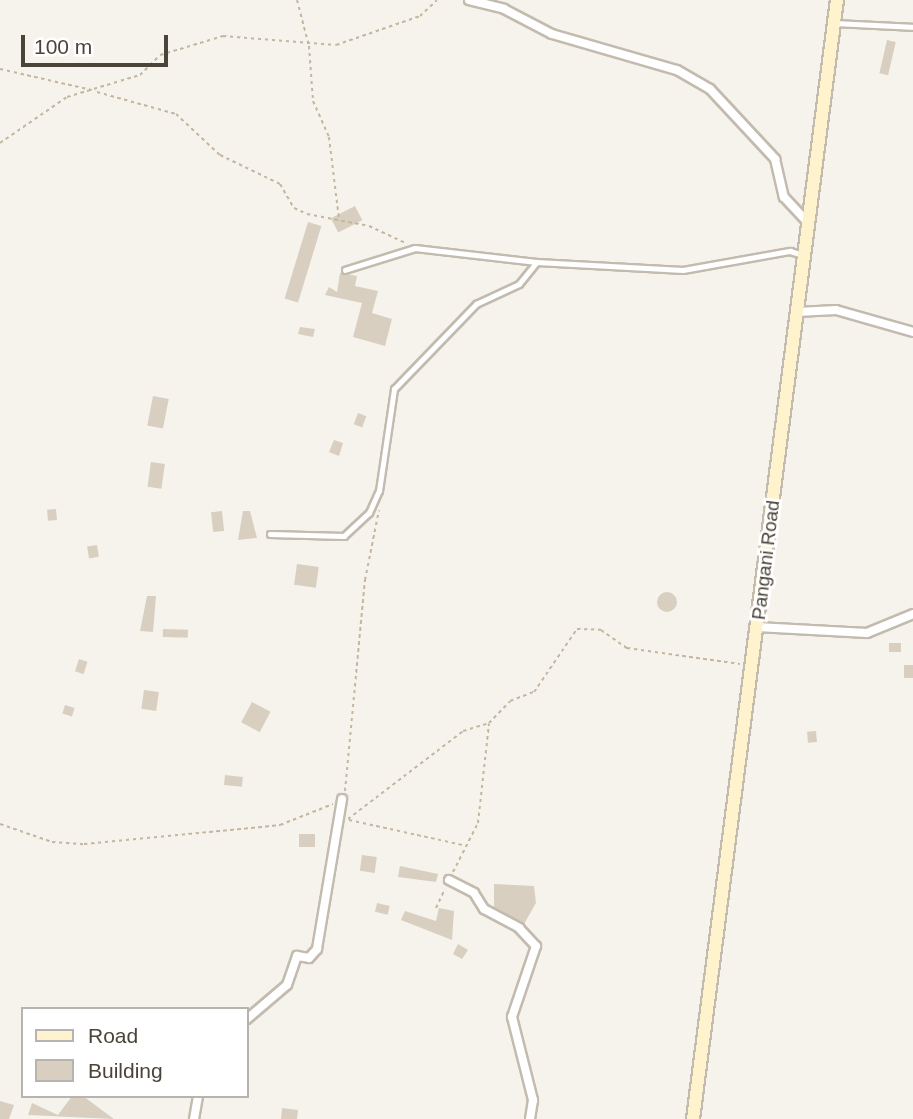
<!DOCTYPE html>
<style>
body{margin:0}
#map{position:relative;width:913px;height:1119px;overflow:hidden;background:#f6f3ec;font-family:Arial,sans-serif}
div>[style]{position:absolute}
.building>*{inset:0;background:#d8cfc1;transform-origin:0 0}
.round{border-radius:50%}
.path>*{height:2px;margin-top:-1px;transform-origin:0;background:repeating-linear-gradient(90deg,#c4b79f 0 3.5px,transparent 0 7px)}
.roads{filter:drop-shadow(2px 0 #c2bbae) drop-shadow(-2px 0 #c2bbae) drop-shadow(0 2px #c2bbae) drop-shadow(0 -2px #c2bbae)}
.service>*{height:4.5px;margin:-2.25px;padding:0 2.25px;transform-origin:2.25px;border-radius:2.25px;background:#fff}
.minor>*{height:8px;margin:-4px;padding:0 4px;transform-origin:4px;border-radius:4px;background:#fff}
.secondary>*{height:12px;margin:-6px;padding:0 6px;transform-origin:6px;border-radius:6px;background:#fff3cd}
span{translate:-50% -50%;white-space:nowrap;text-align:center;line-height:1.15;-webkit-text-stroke:6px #fff;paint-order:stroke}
.street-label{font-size:19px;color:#4b4439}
.legend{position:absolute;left:21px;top:1007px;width:228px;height:91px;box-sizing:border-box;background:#fff;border:2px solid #b7b4b0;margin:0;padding:9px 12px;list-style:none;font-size:21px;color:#4b4439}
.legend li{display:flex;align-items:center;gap:14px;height:35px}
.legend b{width:35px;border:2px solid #b7b4b0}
.scale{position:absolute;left:21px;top:35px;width:147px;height:32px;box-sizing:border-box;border:4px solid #4b4439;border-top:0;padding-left:9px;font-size:21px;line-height:24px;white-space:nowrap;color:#4b4439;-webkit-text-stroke:5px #fff;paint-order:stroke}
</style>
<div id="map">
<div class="building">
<i style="left:887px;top:40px;width:9px;height:34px;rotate:13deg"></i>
<i style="left:355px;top:206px;width:16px;height:27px;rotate:63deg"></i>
<i style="left:308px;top:222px;width:14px;height:80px;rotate:17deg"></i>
<i style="clip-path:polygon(340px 273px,357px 276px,355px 286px,378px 291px,372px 313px,392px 319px,385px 346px,353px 337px,362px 303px,325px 295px,329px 287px,337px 292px)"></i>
<i style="clip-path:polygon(300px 327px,315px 329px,313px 337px,298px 334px)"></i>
<i style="left:153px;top:396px;width:16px;height:30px;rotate:11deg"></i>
<i style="left:358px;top:413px;width:9px;height:12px;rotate:21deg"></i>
<i style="clip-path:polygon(334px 440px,343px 443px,339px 456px,329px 452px)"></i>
<i style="left:151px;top:462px;width:14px;height:25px;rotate:8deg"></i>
<i style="left:56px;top:509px;width:11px;height:9px;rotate:85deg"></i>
<i style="left:222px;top:511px;width:20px;height:11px;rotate:84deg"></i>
<i style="clip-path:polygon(243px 511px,250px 511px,257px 538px,238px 540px)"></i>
<i style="left:97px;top:545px;width:12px;height:10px;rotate:81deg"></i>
<i style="left:297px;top:564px;width:22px;height:21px;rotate:8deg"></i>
<i class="round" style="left:657px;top:592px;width:20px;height:20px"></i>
<i style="clip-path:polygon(147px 596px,156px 596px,153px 632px,140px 631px)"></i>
<i style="left:163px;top:629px;width:25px;height:8px;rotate:2deg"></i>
<i style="left:901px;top:643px;width:9px;height:12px;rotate:90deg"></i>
<i style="left:79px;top:659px;width:9px;height:13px;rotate:18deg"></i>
<i style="left:904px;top:665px;width:9px;height:13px"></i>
<i style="left:144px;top:690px;width:15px;height:19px;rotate:8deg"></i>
<i style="left:252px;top:702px;width:21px;height:23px;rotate:28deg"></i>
<i style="left:65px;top:705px;width:10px;height:9px;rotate:17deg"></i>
<i style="left:816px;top:731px;width:11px;height:9px;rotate:85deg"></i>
<i style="left:225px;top:775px;width:18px;height:10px;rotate:6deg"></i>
<i style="left:299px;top:834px;width:16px;height:13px"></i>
<i style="left:362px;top:855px;width:15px;height:16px;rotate:8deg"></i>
<i style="clip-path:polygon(400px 866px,438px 874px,436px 882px,398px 877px)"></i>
<i style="clip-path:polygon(494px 884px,534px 886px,536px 903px,524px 924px,494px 907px)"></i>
<i style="left:377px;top:903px;width:13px;height:9px;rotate:13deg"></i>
<i style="clip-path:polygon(439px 908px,454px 911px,452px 940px,401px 920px,405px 911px,436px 921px)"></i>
<i style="clip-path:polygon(458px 944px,468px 950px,462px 959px,453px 954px)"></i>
<i style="clip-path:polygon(72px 1096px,83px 1096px,114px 1119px,28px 1115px,32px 1103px,58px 1115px)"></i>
<i style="clip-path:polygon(0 1101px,14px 1105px,9px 1119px,0 1119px)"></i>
<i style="clip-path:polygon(282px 1108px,298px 1110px,297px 1119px,281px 1119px)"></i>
</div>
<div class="path">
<i style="left:297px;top:0;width:48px;rotate:75.4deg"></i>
<i style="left:309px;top:46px;width:55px;rotate:85.8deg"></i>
<i style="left:313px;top:101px;width:39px;rotate:66deg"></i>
<i style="left:329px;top:137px;width:84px;rotate:83.1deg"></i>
<i style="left:0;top:69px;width:94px;rotate:12.9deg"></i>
<i style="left:97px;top:92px;width:82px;rotate:15.6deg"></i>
<i style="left:176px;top:114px;width:60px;rotate:43deg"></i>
<i style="left:220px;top:155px;width:67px;rotate:25.8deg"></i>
<i style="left:280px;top:184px;width:28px;rotate:60deg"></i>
<i style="left:294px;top:208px;width:14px;rotate:25deg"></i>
<i style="left:307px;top:214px;width:63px;rotate:11deg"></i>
<i style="left:369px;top:226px;width:40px;rotate:25deg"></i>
<i style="left:0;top:143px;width:81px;rotate:-34.5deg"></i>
<i style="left:67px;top:97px;width:76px;rotate:-16.8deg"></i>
<i style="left:140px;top:75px;width:28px;rotate:-45deg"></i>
<i style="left:160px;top:55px;width:66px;rotate:-16.8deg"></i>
<i style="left:223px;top:36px;width:113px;rotate:4.6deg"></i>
<i style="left:336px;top:45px;width:89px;rotate:-19deg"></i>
<i style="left:420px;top:16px;width:23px;rotate:-43deg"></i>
<i style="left:345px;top:791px;width:212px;rotate:-84.6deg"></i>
<i style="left:365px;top:580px;width:71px;rotate:-78.7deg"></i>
<i style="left:348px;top:819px;width:145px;rotate:-37.4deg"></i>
<i style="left:463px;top:731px;width:27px;rotate:-17deg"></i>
<i style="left:489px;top:723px;width:30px;rotate:-46deg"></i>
<i style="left:510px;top:701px;width:26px;rotate:-21deg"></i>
<i style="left:534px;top:692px;width:76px;rotate:-55.7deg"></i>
<i style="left:577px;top:629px;width:24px;rotate:2deg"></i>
<i style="left:601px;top:630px;width:32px;rotate:35deg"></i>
<i style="left:627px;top:648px;width:114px;rotate:8.1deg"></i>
<i style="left:349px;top:820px;width:117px;rotate:12.4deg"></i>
<i style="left:0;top:824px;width:55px;rotate:19.1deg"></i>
<i style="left:52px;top:842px;width:32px;rotate:4deg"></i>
<i style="left:84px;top:844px;width:197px;rotate:-5.5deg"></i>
<i style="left:280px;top:825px;width:57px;rotate:-21.6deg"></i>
<i style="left:453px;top:872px;width:55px;rotate:-63deg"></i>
<i style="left:478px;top:823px;width:100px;rotate:-83.7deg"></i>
<i style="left:436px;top:908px;width:21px;rotate:-65deg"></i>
</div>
<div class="roads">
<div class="service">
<i style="left:837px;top:23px;width:76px;rotate:3deg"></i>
<i style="left:345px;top:270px;width:73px;rotate:-17.4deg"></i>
<i style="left:415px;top:248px;width:122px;rotate:6.6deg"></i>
<i style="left:270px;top:534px;width:74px;rotate:1.5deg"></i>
<i style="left:344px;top:536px;width:34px;rotate:-43deg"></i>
<i style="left:369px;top:513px;width:24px;rotate:-66deg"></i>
<i style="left:379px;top:491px;width:103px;rotate:-81.6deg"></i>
<i style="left:394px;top:389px;width:118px;rotate:-46deg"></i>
<i style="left:476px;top:304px;width:47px;rotate:-24.9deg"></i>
<i style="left:519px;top:284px;width:28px;rotate:-51deg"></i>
<i style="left:537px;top:262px;width:146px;rotate:3.1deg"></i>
<i style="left:683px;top:270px;width:109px;rotate:-10.1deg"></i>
<i style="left:790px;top:251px;width:14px;rotate:17deg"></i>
</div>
<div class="minor">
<i style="left:469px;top:0;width:36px;rotate:14deg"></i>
<i style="left:504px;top:9px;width:54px;rotate:27.5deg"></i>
<i style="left:552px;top:34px;width:130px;rotate:16.1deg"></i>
<i style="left:677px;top:70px;width:38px;rotate:30deg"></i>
<i style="left:710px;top:89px;width:96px;rotate:47.1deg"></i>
<i style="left:775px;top:159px;width:39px;rotate:77deg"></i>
<i style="left:784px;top:197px;width:35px;rotate:47deg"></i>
<i style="left:797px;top:312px;width:39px;rotate:-3deg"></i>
<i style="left:836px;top:310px;width:80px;rotate:15.9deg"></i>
<i style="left:757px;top:627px;width:110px;rotate:3.1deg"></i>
<i style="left:867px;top:633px;width:50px;rotate:-22.4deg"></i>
<i style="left:449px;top:880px;width:28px;rotate:27deg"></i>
<i style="left:474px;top:893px;width:19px;rotate:58deg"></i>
<i style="left:484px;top:909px;width:40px;rotate:28deg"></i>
<i style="left:519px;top:928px;width:25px;rotate:47deg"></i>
<i style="left:536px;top:946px;width:75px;rotate:108.7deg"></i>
<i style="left:512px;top:1017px;width:86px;rotate:75.8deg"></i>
<i style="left:533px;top:1100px;width:19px;rotate:99deg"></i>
<i style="left:247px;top:1019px;width:52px;rotate:-40.4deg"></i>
<i style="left:287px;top:985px;width:31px;rotate:-71deg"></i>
<i style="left:297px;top:956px;width:12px;rotate:9deg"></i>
<i style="left:309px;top:958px;width:12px;rotate:-48deg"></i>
<i style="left:317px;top:949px;width:152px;rotate:-80.5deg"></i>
<i style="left:194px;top:1119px;width:23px;rotate:-80deg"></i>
</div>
<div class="secondary">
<i style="left:693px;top:1119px;width:1128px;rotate:-82.67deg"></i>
</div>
</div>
<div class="street-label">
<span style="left:766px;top:560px;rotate:-83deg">Pangani Road</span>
</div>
<ul class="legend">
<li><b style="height:9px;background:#fff3cd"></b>Road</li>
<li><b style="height:19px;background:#d8cfc1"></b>Building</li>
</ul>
<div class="scale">100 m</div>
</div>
